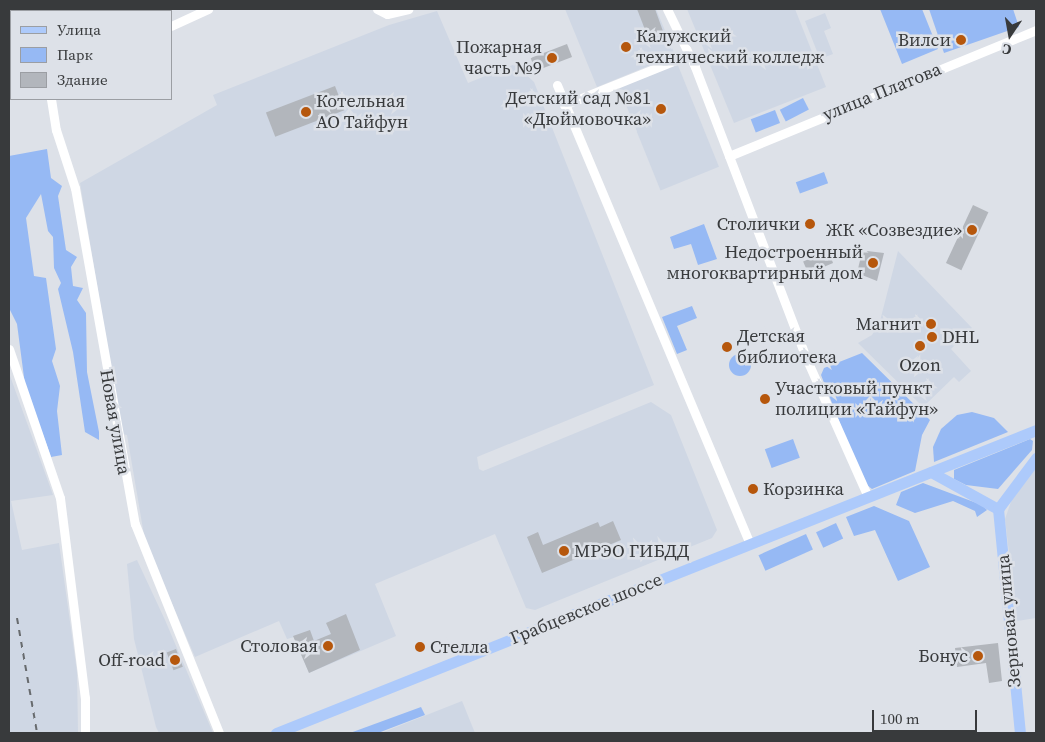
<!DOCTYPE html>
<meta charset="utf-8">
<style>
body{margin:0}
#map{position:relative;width:1045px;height:742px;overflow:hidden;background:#dde1e8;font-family:"Source Serif 4",serif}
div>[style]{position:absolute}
.built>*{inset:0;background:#cfd7e4;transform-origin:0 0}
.green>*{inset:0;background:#96b9f4;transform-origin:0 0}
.round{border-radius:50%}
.building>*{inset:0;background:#b2b6bc;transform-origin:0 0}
.minor>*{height:9px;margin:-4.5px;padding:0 4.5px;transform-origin:4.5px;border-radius:4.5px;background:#fff}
.major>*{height:11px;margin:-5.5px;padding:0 5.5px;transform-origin:5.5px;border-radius:5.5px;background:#adcafb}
.rail>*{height:2px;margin-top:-1px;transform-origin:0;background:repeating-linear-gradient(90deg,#686b6e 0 6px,transparent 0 12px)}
.dots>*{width:14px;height:14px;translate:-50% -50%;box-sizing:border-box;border:2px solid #dde1e8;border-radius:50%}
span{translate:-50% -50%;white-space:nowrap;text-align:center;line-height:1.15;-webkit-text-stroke:5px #dde1e8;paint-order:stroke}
.poi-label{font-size:18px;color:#383a3c}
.left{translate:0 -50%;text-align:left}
.right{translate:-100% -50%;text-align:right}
.street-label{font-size:18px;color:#383a3c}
.frame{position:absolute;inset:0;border:10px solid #383a3c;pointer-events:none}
.legend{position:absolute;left:10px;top:10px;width:162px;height:90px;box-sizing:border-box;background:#dde1e8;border:1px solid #9b9ea3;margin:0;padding:6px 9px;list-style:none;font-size:15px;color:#383a3c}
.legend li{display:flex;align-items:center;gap:10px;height:25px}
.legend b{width:25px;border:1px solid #9b9ea3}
.north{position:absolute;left:985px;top:10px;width:50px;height:50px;-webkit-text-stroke:4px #dde1e8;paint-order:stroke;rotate:192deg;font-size:14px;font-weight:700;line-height:20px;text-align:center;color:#383a3c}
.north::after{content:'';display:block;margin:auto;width:18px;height:22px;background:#383a3c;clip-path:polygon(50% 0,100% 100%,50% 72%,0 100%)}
.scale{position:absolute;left:872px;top:710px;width:105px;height:22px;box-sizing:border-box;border:2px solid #383a3c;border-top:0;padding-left:6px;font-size:15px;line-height:18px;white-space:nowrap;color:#383a3c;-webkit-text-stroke:4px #dde1e8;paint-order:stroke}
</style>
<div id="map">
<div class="built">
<i style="clip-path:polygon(565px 9px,656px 9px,675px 55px,597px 87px)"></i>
<i style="clip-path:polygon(687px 9px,795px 9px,826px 87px,734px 123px)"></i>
<i style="clip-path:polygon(437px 11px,468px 83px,515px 64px,534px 82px,654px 385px,477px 457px,479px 469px,483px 471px,651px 402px,671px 415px,717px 530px,712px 538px,535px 610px,526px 608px,495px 534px,375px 584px,396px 636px,309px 673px,294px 637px,287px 639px,279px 621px,195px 657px,145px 541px,127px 435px,122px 434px,80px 183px,217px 105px,213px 95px,389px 25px)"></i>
<i style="clip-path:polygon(825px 13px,831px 28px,824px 31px,833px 54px,820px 59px,805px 21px)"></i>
<i style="left:677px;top:63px;width:112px;height:63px;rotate:68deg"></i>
<i style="clip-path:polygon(898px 251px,972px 328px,951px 349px,971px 371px,959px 382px,954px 377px,923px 407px,858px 343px,872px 335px,880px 321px)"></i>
<i style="clip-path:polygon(9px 373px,53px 495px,11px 501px,22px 550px,59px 543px,77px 672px,78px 733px,9px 733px)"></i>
<i style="clip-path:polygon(1036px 464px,1036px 618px,1017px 621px,1005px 519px,1013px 496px)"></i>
<i style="clip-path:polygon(137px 560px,165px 620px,213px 733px,159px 733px,156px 727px,134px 639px,127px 564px)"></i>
<i style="clip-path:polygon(462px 701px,475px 733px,381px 733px)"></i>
</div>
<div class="green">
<i style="clip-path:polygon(880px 9px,922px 9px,938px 49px,902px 64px)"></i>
<i style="clip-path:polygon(929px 9px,1013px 9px,1019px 27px,944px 53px)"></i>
<i style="left:803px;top:98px;width:13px;height:26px;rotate:63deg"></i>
<i style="left:775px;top:110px;width:14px;height:26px;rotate:69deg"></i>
<i style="clip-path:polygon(47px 149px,51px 178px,62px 186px,58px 196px,66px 250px,77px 257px,71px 267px,73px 286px,83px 288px,77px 300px,86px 313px,87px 372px,99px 432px,99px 440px,85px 432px,73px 352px,58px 289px,61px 283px,54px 268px,53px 237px,48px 231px,41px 194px,26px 218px,34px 276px,46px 278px,56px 349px,52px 361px,60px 386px,57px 411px,62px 455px,51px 457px,25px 385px,17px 324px,9px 308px,9px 156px)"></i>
<i style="left:824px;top:172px;width:12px;height:30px;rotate:70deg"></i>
<i style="clip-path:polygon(704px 224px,717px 259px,698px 265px,691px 244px,674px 249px,670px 237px)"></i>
<i style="clip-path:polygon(692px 306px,697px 318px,677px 326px,687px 350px,677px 354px,662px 317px)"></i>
<i style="clip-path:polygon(862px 353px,930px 420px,922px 435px,915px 471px,872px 489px,863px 482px,821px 375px,824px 368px)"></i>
<i class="round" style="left:729px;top:354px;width:22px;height:22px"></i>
<i style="clip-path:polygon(972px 412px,994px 418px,1008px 432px,934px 462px,933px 447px,941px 429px,957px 415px)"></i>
<i style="left:793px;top:439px;width:20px;height:30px;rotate:70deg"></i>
<i style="clip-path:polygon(1030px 439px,1033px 441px,1032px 450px,998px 489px,966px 485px,954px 479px,954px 470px)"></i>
<i style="clip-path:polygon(923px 483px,982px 505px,987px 510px,977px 517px,975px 511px,953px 501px,915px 513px,896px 505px,901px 492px)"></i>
<i style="clip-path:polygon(874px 506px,909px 521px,930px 567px,898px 581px,875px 530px,854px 536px,846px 517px)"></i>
<i style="left:836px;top:523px;width:17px;height:22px;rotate:65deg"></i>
<i style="left:806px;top:534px;width:17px;height:52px;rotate:66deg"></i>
<i style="clip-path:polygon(421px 707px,425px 715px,378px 733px,350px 733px)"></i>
</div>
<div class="building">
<i style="clip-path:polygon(637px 9px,655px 9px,664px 34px,649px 40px)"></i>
<i style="left:567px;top:44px;width:14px;height:39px;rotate:69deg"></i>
<i style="left:335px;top:86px;width:26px;height:74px;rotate:69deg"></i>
<i style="left:973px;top:205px;width:17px;height:64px;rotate:25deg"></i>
<i style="left:828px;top:251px;width:13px;height:27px;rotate:67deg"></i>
<i style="clip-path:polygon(867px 251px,884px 253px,877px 281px,857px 273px,862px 252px)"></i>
<i style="clip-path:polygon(613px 521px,621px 540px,542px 573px,527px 537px,538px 532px,543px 545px,598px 522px,600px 527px)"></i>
<i style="clip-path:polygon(346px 614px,360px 650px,309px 673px,293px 636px,310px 630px,314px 641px,331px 634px,326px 623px)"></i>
<i style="clip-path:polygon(998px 643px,1002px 681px,989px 683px,986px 663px,957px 667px,955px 648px)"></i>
<i style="left:176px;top:649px;width:19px;height:10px;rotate:69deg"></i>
</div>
<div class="minor">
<i style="left:41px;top:9px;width:2px;rotate:63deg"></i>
<i style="left:80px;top:9px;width:2px;rotate:63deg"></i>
<i style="left:377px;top:9px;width:11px;rotate:27deg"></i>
<i style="left:387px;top:14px;width:22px;rotate:-13deg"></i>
<i style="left:667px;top:9px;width:64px;rotate:64.2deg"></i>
<i style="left:695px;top:67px;width:314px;rotate:69.1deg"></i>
<i style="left:807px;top:360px;width:150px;rotate:66deg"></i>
<i style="left:171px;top:26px;width:41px;rotate:-24.7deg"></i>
<i style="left:557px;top:85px;width:498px;rotate:67.2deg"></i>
<i style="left:51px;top:99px;width:31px;rotate:81deg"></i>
<i style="left:56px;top:130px;width:61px;rotate:71.9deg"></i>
<i style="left:75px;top:188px;width:341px;rotate:79.9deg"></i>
<i style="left:135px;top:524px;width:225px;rotate:68.1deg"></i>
<i style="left:564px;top:105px;width:131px;rotate:-21.9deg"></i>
<i style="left:729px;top:156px;width:332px;rotate:-22.3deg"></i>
<i style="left:9px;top:349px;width:157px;rotate:71.1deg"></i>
<i style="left:60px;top:498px;width:202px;rotate:82.9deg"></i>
<i style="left:85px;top:698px;width:35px;rotate:90deg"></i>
</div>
<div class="major">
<i style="left:931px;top:472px;width:77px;rotate:28.9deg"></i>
<i style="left:998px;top:509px;width:225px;rotate:84.4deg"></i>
<i style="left:998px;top:509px;width:64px;rotate:-53.3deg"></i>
<i style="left:276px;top:733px;width:818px;rotate:-21.74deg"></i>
</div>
<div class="rail">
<i style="left:17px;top:618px;width:117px;rotate:80.1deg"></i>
</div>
<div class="dots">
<i style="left:961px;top:40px;background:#b6570c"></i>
<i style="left:626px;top:47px;background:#b6570c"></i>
<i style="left:552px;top:58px;background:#b6570c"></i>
<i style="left:661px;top:109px;background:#b6570c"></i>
<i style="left:306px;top:112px;background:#b6570c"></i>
<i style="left:810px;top:224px;background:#b6570c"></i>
<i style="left:972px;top:230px;background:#b6570c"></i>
<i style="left:873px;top:263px;background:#b6570c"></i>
<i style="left:931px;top:324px;background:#b6570c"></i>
<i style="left:932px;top:337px;background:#b6570c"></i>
<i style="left:920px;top:346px;background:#b6570c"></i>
<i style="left:727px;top:347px;background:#b6570c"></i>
<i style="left:765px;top:399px;background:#b6570c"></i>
<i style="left:753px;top:489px;background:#b6570c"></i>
<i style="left:564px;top:551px;background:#b6570c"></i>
<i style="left:328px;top:646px;background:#b6570c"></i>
<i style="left:420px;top:647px;background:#b6570c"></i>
<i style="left:978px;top:656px;background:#b6570c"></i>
<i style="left:175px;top:660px;background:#b6570c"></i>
</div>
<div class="poi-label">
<span class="left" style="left:636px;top:47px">Калужский<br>технический колледж</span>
<span class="right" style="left:951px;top:40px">Вилси</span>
<span class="right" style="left:542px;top:58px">Пожарная<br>часть №9</span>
<span class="right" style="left:651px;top:109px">Детский сад №81<br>«Дюймовочка»</span>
<span class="left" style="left:316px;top:112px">Котельная<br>АО Тайфун</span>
<span class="right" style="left:800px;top:224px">Столички</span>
<span class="right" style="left:962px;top:230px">ЖК «Созвездие»</span>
<span class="right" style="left:863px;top:263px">Недостроенный<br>многоквартирный дом</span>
<span class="right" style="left:921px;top:324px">Магнит</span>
<span class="left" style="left:737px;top:347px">Детская<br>библиотека</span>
<span class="left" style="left:942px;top:337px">DHL</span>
<span style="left:920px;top:365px">Ozon</span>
<span class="left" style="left:775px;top:399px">Участковый пункт<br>полиции «Тайфун»</span>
<span class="left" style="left:763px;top:489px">Корзинка</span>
<span class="left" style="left:574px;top:551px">МРЭО ГИБДД</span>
<span class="right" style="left:318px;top:646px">Столовая</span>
<span class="left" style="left:430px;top:647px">Стелла</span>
<span class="right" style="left:968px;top:656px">Бонус</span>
<span class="right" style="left:165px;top:660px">Off-road</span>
</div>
<div class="street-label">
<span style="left:882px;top:92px;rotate:-22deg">улица Платова</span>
<span style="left:115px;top:422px;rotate:80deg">Новая улица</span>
<span style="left:586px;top:609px;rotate:-22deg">Грабцевское шоссе</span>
<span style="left:1009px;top:621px;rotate:-95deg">Зерновая улица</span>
</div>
<div class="frame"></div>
<ul class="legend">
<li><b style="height:6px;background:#adcafb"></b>Улица</li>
<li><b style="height:14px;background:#96b9f4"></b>Парк</li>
<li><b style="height:14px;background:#b2b6bc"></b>Здание</li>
</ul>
<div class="north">С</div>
<div class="scale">100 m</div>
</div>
